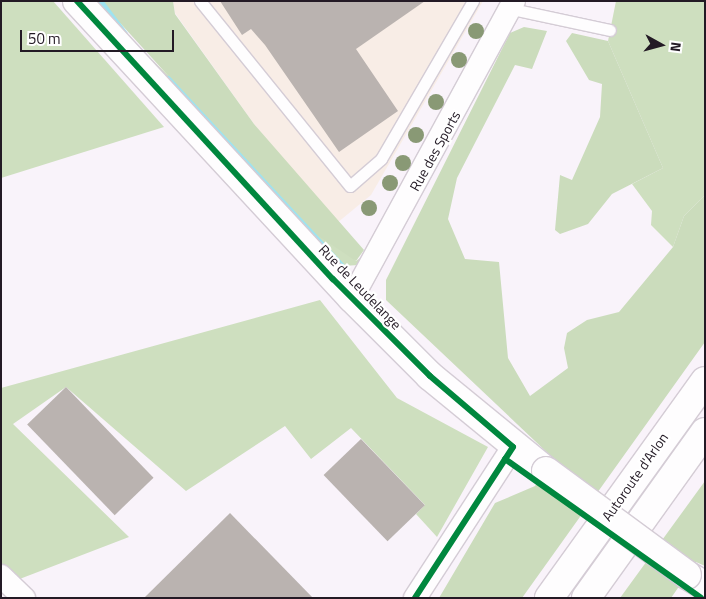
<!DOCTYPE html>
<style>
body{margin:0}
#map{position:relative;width:706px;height:599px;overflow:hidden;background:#f9f3fa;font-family:"Titillium Web",sans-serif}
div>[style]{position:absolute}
.industrial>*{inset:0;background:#f8ede6}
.green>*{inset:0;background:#cedfbf}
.forest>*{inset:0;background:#cbdcbc}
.stream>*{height:6px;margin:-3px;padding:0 3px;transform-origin:3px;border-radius:3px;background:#9ee3f0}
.building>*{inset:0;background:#bab3b0;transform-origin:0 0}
.roads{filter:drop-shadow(1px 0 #d4ccd5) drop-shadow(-1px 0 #d4ccd5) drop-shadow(0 1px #d4ccd5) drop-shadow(0 -1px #d4ccd5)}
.service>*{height:11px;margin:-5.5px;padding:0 5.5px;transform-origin:5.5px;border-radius:5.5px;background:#fefdfe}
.minor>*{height:22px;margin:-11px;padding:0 11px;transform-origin:11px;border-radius:11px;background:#fefdfe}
.secondary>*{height:28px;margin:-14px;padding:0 14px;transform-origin:14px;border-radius:14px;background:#fefdfe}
.motorway>*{height:28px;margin:-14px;padding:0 14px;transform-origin:14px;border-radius:14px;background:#fefdfe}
.bridges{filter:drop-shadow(1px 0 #d4ccd5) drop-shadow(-1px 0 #d4ccd5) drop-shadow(0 1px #d4ccd5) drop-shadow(0 -1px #d4ccd5)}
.secondary-bridge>*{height:28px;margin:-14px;padding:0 14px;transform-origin:14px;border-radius:14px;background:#fefdfe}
.cycleway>*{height:6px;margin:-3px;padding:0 3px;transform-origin:3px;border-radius:3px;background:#00873e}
.trees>*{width:16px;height:16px;margin:-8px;border-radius:50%;background:#899975}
span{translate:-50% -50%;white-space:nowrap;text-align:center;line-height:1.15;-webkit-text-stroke:4.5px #fff;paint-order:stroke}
.street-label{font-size:14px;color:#231a25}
.frame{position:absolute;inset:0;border:2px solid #231a25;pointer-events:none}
.north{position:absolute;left:636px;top:20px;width:50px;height:50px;-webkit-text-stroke:4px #fff;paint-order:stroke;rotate:97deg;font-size:14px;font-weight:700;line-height:20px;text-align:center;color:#231a25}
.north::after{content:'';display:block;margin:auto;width:18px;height:22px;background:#231a25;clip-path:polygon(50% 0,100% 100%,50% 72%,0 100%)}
.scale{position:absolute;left:20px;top:30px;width:154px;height:22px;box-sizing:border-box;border:2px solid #231a25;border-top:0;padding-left:6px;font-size:15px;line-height:18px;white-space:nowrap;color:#231a25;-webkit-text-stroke:4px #fff;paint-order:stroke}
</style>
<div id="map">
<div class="industrial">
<i style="clip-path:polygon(173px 1px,483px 1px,371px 195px,337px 223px,254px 124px,175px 13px)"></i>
</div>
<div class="green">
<i style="clip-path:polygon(1px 1px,53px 1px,164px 127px,1px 178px)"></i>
<i style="clip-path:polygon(95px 1px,100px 1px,123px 31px,356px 261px,367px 253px,359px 265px,342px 266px)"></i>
<i style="clip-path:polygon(616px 1px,705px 1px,705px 195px,684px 216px,673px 247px,651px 225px,652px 211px,632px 184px,663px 168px,608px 41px)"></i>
<i style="clip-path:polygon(320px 300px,397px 398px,488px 447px,437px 537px,416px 514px,425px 505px,351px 428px,311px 459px,285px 426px,186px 491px,66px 387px,13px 424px,129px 537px,17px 580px,1px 566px,1px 388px)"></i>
</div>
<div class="forest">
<i style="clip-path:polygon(100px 1px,173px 1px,175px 14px,254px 124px,364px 250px,356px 261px,308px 229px)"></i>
<i style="clip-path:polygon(524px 27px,547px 31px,532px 69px,515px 65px,457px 178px,448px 219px,465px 259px,499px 262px,508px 358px,530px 396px,568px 368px,564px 348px,567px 333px,587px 320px,619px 312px,673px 247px,684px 216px,705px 195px,705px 342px,522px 598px,439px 598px,495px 503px,535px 486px,554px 459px,386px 300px,386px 280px,510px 33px)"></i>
<i style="clip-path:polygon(572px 33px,608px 41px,663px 168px,612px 194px,588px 224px,560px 234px,555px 230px,560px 175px,572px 180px,600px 117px,602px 84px,589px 80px,566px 41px)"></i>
<i style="clip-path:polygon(705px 481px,705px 566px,696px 562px,671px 598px,620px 598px)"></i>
</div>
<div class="stream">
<i style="left:100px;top:1px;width:41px;rotate:52.9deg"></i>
<i style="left:168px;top:79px;width:255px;rotate:47.1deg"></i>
</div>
<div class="building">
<i style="clip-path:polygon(220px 1px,425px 1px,356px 49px,398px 111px,339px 152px,265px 45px,251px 29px,242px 35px)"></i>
<i style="left:66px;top:387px;width:126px;height:54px;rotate:46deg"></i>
<i style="left:361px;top:439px;width:92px;height:52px;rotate:46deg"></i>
<i style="clip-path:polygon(230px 513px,313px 598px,144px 598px)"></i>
</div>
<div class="roads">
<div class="service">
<i style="left:200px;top:1px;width:238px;rotate:51deg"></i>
<i style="left:350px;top:186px;width:41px;rotate:-41.1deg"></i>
<i style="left:381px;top:159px;width:183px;rotate:-59.8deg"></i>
<i style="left:512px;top:9px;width:100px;rotate:12.1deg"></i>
</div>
<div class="minor">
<i style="left:352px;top:298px;width:338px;rotate:-61.4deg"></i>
<i style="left:1px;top:576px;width:32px;rotate:44deg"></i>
<i style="left:415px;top:598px;width:180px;rotate:-57deg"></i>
</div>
<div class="secondary">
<i style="left:77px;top:1px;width:405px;rotate:47.2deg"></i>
<i style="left:352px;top:298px;width:110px;rotate:45deg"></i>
<i style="left:430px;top:376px;width:150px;rotate:39.3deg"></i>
<i style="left:687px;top:575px;width:21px;rotate:31deg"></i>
</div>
<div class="motorway">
<i style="left:549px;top:598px;width:267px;rotate:-54.3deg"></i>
<i style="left:586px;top:598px;width:204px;rotate:-54.4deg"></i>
</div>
</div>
<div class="bridges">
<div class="secondary-bridge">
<i style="left:546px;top:471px;width:175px;rotate:36.4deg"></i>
</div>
</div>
<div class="cycleway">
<i style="left:77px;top:1px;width:378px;rotate:47.4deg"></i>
<i style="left:333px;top:279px;width:137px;rotate:45deg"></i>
<i style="left:430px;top:376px;width:109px;rotate:40.5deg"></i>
<i style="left:513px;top:447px;width:180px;rotate:123deg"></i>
<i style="left:505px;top:459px;width:240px;rotate:35.3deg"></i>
</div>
<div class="trees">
<i style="left:476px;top:31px"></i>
<i style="left:459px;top:60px"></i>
<i style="left:436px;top:102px"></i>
<i style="left:416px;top:135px"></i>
<i style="left:403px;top:163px"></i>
<i style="left:390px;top:183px"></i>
<i style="left:369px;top:208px"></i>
</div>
<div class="street-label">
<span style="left:435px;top:151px;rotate:-61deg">Rue des Sports</span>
<span style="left:360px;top:287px;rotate:46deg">Rue de Leudelange</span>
<span style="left:635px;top:477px;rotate:-55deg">Autoroute d'Arlon</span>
</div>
<div class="frame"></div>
<div class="north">N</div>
<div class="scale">50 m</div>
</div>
